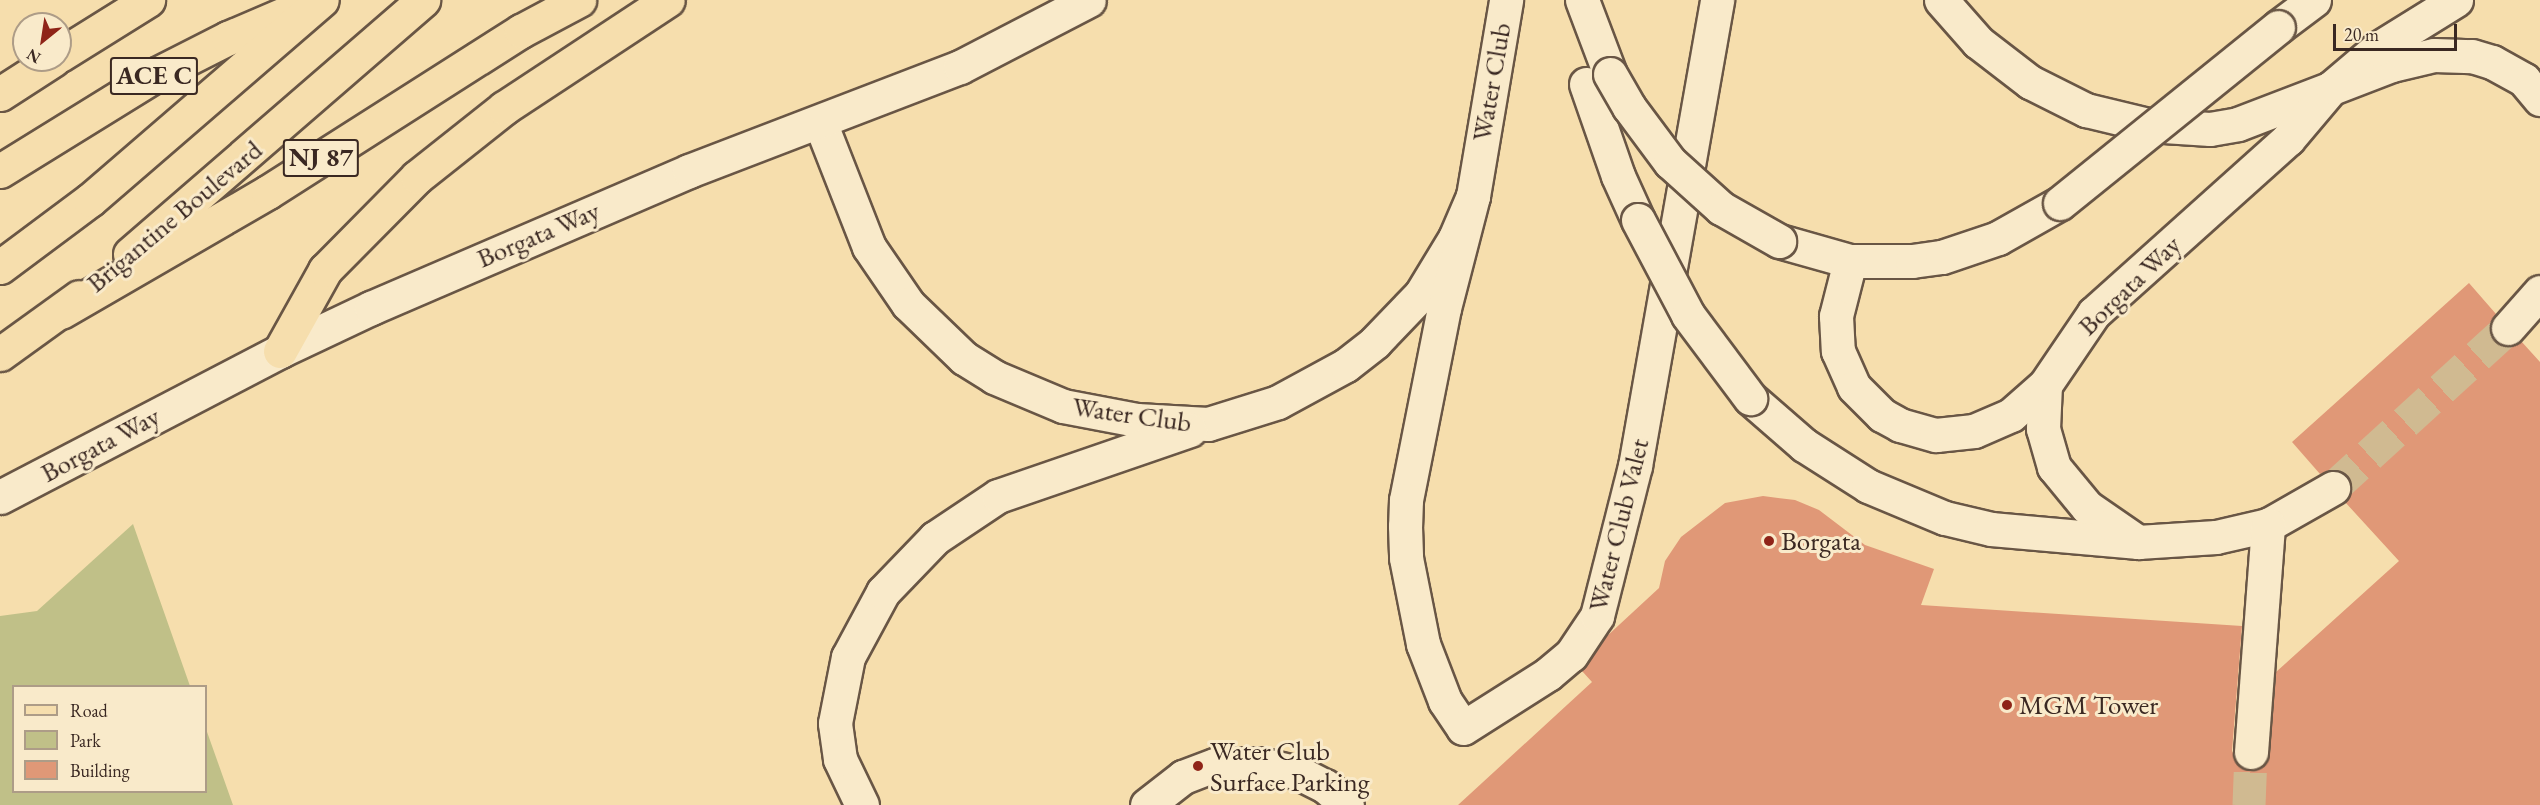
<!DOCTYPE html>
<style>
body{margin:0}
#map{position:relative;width:2540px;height:805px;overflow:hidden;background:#f6dead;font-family:"EB Garamond",serif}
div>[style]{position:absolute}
.green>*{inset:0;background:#c0c088}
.building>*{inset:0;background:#e09877}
.minor-tunnel>*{height:33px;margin-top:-16.5px;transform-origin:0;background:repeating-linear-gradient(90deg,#d0ba91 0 33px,transparent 0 49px)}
.roads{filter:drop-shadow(2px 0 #695645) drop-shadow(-2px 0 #695645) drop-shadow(0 2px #695645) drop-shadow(0 -2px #695645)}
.minor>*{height:33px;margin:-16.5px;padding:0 16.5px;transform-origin:16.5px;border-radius:16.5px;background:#f9eaca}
.major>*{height:33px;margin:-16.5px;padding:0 16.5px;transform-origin:16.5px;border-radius:16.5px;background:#f6dead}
.bridges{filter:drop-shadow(2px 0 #695645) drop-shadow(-2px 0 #695645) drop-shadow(0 2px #695645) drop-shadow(0 -2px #695645)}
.minor-bridge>*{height:33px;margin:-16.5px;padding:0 16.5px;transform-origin:16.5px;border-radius:16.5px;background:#f9eaca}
.dots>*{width:16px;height:16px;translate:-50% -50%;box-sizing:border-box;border:3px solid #f9eaca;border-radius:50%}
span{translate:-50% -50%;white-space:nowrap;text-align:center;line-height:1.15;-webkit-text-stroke:6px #f9eaca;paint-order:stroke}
.shield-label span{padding:2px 4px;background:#f9eaca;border:2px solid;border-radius:4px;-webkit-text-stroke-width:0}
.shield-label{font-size:26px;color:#3a2822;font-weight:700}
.street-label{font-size:27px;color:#3a2822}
.poi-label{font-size:27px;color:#3a2822}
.left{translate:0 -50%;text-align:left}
.legend{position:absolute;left:12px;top:685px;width:195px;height:108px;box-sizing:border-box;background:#f9eaca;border:2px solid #ad9c87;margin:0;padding:8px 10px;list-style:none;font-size:18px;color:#3a2822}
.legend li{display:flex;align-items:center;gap:12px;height:30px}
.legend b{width:30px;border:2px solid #ad9c87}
.north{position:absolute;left:12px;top:12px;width:60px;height:60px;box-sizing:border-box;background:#f9eaca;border:2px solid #ad9c87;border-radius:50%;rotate:210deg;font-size:16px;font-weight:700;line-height:24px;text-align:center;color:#3a2822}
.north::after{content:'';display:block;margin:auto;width:21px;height:27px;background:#8f2418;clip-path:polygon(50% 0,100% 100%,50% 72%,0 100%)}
.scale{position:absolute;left:2333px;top:24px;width:124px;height:27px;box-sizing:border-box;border:3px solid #3a2822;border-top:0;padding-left:8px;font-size:18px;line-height:21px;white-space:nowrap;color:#3a2822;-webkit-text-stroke:4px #f9eaca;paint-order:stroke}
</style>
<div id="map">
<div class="green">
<i style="clip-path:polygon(133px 524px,190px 686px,14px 686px,14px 792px,206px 792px,206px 729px,233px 805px,0 805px,0 616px,37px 611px)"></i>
</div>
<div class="building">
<i style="clip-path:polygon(2469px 283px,2496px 314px,2490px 325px,2495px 342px,2505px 346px,2521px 341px,2540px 362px,2540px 805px,1458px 805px,1592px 682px,1582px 671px,1606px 637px,1659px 588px,1665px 561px,1681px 537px,1725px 503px,1763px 496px,1795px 500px,1819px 510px,1865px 545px,1934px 569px,1921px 605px,2242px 626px,2232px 751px,2241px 768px,2260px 769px,2270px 753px,2276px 672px,2399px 561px,2345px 502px,2352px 489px,2349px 478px,2334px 469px,2320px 474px,2292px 442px)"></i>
</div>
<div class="minor-tunnel">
<i style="left:2333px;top:488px;width:237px;rotate:-42.4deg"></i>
<i style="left:2249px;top:805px;width:53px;rotate:-87.8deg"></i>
</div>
<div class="roads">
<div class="minor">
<i style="left:1582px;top:0;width:79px;rotate:69.3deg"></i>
<i style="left:1941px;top:0;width:56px;rotate:48.6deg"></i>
<i style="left:1978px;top:42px;width:66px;rotate:37.6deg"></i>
<i style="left:2030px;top:82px;width:63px;rotate:26.6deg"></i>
<i style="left:2086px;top:110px;width:64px;rotate:13.6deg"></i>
<i style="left:2148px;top:125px;width:62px;rotate:3.7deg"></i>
<i style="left:2210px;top:129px;width:28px;rotate:-10deg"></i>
<i style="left:2238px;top:124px;width:165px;rotate:-21deg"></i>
<i style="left:2392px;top:65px;width:43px;rotate:-13.4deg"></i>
<i style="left:2434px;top:55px;width:38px;rotate:2deg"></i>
<i style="left:2472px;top:56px;width:21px;rotate:17deg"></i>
<i style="left:2492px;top:62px;width:37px;rotate:29deg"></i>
<i style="left:2524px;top:80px;width:25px;rotate:50deg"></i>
<i style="left:2278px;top:27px;width:45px;rotate:-36.9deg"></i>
<i style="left:1586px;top:84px;width:97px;rotate:70.8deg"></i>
<i style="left:1618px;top:176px;width:48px;rotate:65.6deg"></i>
<i style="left:820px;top:122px;width:134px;rotate:68.6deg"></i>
<i style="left:869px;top:247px;width:69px;rotate:55.6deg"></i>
<i style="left:908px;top:304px;width:78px;rotate:44deg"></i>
<i style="left:964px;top:358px;width:36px;rotate:32deg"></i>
<i style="left:994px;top:377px;width:75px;rotate:22.8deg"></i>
<i style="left:1063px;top:406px;width:75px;rotate:10.7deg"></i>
<i style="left:1137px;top:420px;width:71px;rotate:3.2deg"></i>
<i style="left:1208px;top:424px;width:73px;rotate:-17.4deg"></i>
<i style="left:1278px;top:402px;width:77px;rotate:-28.6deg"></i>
<i style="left:1346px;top:365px;width:37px;rotate:-38deg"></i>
<i style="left:1375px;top:342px;width:66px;rotate:-46.2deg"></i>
<i style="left:1421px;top:294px;width:66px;rotate:-58.7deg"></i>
<i style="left:1455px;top:238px;width:46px;rotate:-66.8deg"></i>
<i style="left:1473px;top:196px;width:199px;rotate:-80.4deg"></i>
<i style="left:1473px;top:196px;width:116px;rotate:104.5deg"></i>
<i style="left:1444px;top:308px;width:196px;rotate:101.2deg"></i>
<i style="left:1406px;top:500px;width:26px;rotate:92deg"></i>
<i style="left:1405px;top:526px;width:32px;rotate:88deg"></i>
<i style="left:1406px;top:558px;width:88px;rotate:78.8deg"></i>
<i style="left:1423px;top:644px;width:61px;rotate:68.9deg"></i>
<i style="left:1445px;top:701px;width:32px;rotate:56deg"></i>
<i style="left:1463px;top:728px;width:101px;rotate:-32.4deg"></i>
<i style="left:1548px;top:674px;width:30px;rotate:-40deg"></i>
<i style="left:1571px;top:655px;width:47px;rotate:-56.3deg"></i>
<i style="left:1597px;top:616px;width:155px;rotate:-75.8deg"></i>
<i style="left:1635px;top:466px;width:473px;rotate:-80deg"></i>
<i style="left:1779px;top:241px;width:74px;rotate:15.7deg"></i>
<i style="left:1850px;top:261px;width:62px"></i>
<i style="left:1912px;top:261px;width:30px;rotate:-8deg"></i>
<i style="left:1942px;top:257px;width:59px;rotate:-18.7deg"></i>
<i style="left:1998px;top:238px;width:71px;rotate:-29.4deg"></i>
<i style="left:1850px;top:261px;width:57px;rotate:104.3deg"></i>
<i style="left:1836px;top:316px;width:35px;rotate:87deg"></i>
<i style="left:1838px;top:351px;width:39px;rotate:66deg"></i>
<i style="left:1854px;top:387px;width:40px;rotate:45deg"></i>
<i style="left:1882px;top:415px;width:21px;rotate:29deg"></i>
<i style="left:1900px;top:425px;width:37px;rotate:16deg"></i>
<i style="left:1936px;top:435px;width:38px;rotate:-6deg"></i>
<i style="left:1974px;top:431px;width:40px;rotate:-23.4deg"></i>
<i style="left:2011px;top:415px;width:45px;rotate:-41.4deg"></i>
<i style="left:2508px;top:328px;width:48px;rotate:-48.4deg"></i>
<i style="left:1750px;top:398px;width:72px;rotate:41deg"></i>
<i style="left:1804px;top:445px;width:76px;rotate:32.6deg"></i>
<i style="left:1868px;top:486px;width:83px;rotate:22.6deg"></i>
<i style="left:1945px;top:518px;width:47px;rotate:13.4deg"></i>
<i style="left:1991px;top:529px;width:148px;rotate:5.1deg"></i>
<i style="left:2138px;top:542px;width:78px;rotate:-3.7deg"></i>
<i style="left:2216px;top:537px;width:53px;rotate:-13deg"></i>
<i style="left:2268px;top:525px;width:75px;rotate:-29.6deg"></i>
<i style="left:0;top:497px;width:316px;rotate:-27.5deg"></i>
<i style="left:280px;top:351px;width:101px;rotate:-25.3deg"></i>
<i style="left:371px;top:308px;width:346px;rotate:-23.3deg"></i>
<i style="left:689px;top:171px;width:290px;rotate:-21deg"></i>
<i style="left:960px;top:67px;width:145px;rotate:-27.4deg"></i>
<i style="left:2138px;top:542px;width:62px;rotate:-145.5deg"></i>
<i style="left:2087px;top:507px;width:52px;rotate:-129.5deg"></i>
<i style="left:2054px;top:467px;width:40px;rotate:-106deg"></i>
<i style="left:2043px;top:429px;width:44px;rotate:-87.4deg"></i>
<i style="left:2045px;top:385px;width:87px;rotate:-55.8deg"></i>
<i style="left:2094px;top:313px;width:261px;rotate:-41.9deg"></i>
<i style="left:2288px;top:139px;width:68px;rotate:-49.8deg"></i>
<i style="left:2332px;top:87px;width:59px;rotate:-40.2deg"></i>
<i style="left:2377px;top:49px;width:93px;rotate:-31.8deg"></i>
<i style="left:2251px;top:752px;width:228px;rotate:-85.7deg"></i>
<i style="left:862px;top:805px;width:51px;rotate:-115.6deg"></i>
<i style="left:840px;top:759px;width:36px;rotate:-98deg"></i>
<i style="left:835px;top:723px;width:67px;rotate:-78.9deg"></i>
<i style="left:848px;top:657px;width:74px;rotate:-61.7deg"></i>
<i style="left:883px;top:592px;width:75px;rotate:-46.1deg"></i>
<i style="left:935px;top:538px;width:76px;rotate:-33.7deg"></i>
<i style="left:998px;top:496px;width:203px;rotate:-19deg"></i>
<i style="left:1147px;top:805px;width:46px;rotate:-37.9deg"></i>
<i style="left:1183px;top:777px;width:34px;rotate:-21deg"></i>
<i style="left:1215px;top:765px;width:45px;rotate:-1.3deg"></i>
<i style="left:1260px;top:764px;width:40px;rotate:13deg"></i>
<i style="left:1299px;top:773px;width:29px;rotate:27deg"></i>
<i style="left:1325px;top:786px;width:29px;rotate:41deg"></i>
</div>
<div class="major">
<i style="left:60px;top:55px;width:104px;rotate:-32deg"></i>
<i style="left:0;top:94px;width:63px;rotate:-32.7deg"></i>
<i style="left:0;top:171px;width:185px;rotate:-31.7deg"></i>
<i style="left:157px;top:74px;width:80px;rotate:-26.9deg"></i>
<i style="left:228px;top:38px;width:84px;rotate:-23.2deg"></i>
<i style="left:130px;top:254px;width:388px;rotate:-40.9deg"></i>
<i style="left:0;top:267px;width:112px;rotate:-36.7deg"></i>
<i style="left:90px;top:200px;width:306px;rotate:-40.8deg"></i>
<i style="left:61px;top:312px;width:239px;rotate:-30.1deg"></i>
<i style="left:268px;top:192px;width:300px;rotate:-32.5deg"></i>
<i style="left:521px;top:31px;width:66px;rotate:-28.1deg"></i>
<i style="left:280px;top:351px;width:93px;rotate:-60.9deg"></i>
<i style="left:325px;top:270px;width:131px;rotate:-45.3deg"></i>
<i style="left:417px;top:177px;width:111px;rotate:-38.4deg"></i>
<i style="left:504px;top:108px;width:196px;rotate:-33.4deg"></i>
<i style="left:0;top:354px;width:97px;rotate:-35.8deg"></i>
</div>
</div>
<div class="bridges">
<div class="minor-bridge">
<i style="left:1610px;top:74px;width:38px;rotate:60deg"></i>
<i style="left:1629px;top:107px;width:69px;rotate:53.3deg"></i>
<i style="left:1670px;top:162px;width:69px;rotate:42deg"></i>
<i style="left:1721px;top:208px;width:67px;rotate:29.6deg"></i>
<i style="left:2060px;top:203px;width:280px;rotate:-38.9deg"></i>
<i style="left:1638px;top:220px;width:107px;rotate:62.2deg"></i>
<i style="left:1688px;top:315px;width:104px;rotate:53.2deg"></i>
</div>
</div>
<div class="dots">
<i style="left:1769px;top:541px;background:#8f2418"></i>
<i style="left:2007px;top:705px;background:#8f2418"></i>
<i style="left:1198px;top:766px;background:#8f2418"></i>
</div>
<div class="shield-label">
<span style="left:154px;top:76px">ACE C</span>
<span style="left:321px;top:158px">NJ 87</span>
</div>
<div class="street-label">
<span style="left:1491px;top:82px;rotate:-80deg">Water Club</span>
<span style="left:174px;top:216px;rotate:-40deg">Brigantine Boulevard</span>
<span style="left:538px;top:234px;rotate:-23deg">Borgata Way</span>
<span style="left:2129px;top:285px;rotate:-44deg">Borgata Way</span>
<span style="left:1132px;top:414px;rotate:8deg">Water Club</span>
<span style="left:100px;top:444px;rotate:-28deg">Borgata Way</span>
<span style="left:1618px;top:525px;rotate:-76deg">Water Club Valet</span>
</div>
<div class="poi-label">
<span class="left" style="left:1781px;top:541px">Borgata</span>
<span class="left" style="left:2019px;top:705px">MGM Tower</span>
<span class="left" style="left:1210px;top:766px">Water Club<br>Surface Parking</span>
</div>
<ul class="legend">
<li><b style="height:8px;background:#f6dead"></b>Road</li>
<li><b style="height:16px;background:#c0c088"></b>Park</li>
<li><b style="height:16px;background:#e09877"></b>Building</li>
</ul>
<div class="north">N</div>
<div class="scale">20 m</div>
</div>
